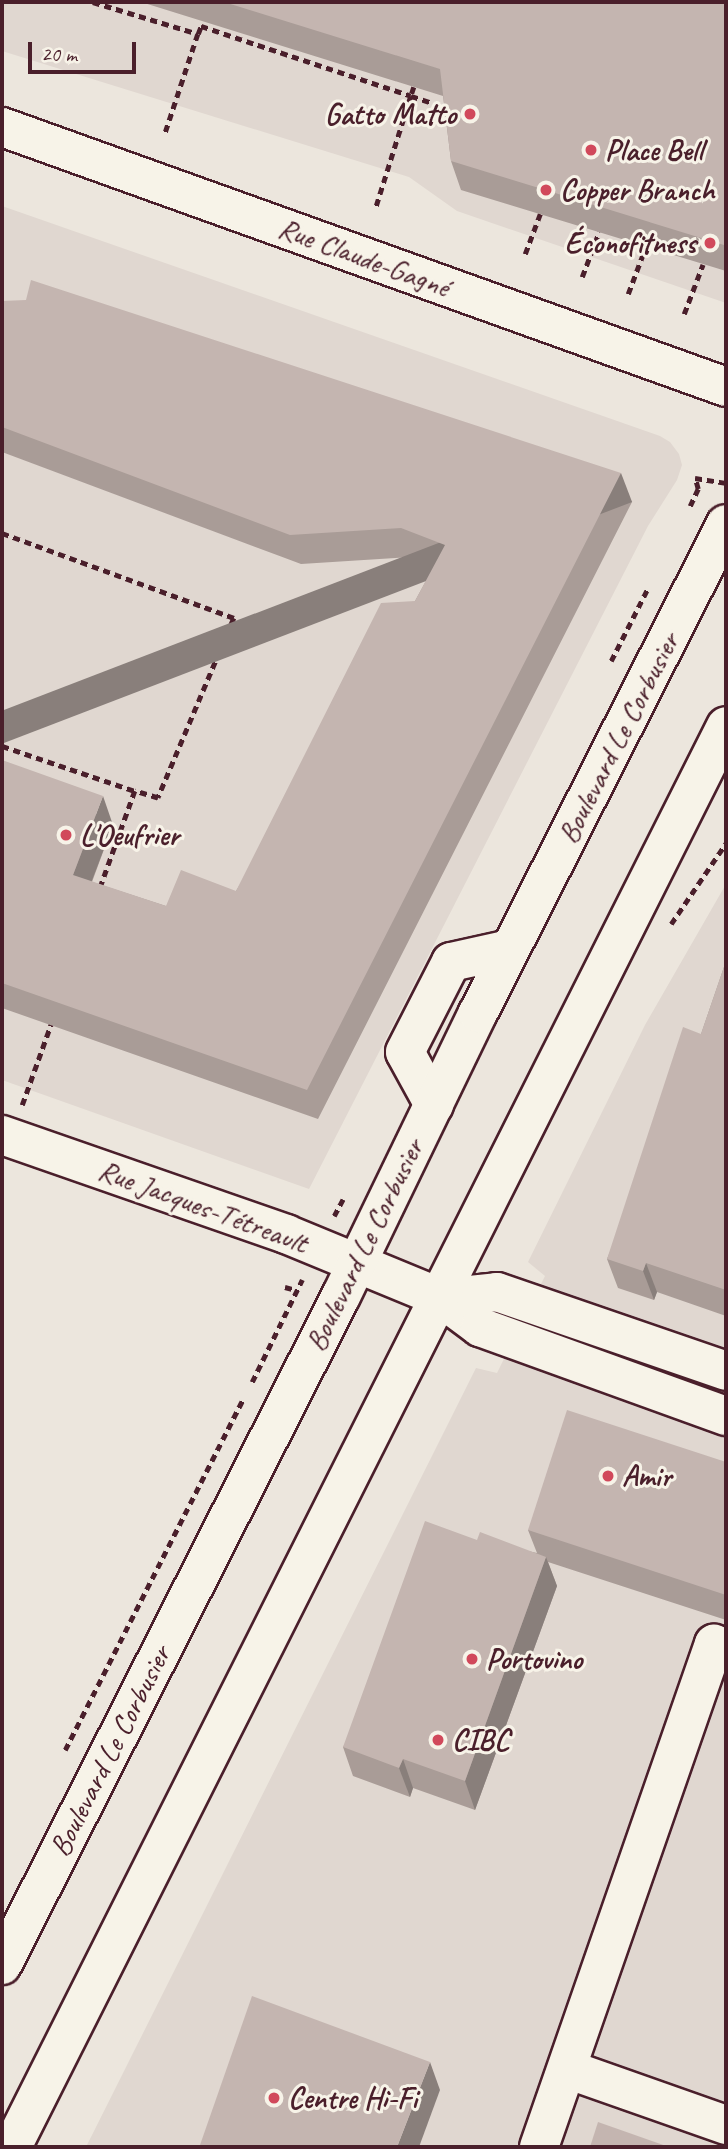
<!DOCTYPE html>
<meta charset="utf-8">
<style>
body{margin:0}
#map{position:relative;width:728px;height:2149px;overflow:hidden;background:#ece6dd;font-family:Caveat,sans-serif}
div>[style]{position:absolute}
.built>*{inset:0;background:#e0d7d0}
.path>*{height:4.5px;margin-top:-2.25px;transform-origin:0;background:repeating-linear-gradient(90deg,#4a1f2b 0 7px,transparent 0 12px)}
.roads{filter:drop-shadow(2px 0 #4a1f2b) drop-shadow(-2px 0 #4a1f2b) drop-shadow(0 2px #4a1f2b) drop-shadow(0 -2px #4a1f2b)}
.minor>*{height:38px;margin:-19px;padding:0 19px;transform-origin:19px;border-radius:19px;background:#f7f3e8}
.wall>*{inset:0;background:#a99c97}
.shaded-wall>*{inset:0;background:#897f7b;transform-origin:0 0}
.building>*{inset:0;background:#c4b5b0}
.dots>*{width:19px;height:19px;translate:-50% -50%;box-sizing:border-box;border:4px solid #f7f3e8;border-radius:50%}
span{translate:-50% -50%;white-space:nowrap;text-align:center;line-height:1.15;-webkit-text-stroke:6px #f7f3e8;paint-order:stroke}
.poi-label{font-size:30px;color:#4a1f2b;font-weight:700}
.right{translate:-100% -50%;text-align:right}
.left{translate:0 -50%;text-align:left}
.street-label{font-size:30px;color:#4a1f2b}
.frame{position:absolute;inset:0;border:4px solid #4a1f2b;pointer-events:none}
.scale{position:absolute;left:28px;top:42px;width:108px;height:32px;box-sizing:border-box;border:4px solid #4a1f2b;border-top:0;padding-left:9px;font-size:21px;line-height:24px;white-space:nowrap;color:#4a1f2b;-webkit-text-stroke:5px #f7f3e8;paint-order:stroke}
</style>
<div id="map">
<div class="built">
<i style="clip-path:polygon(2px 2px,726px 2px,726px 303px,457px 211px,409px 177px,2px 51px)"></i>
<i style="clip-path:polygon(2px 206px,660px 436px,670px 442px,679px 454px,682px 465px,677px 480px,648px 526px,309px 1189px,2px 1080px)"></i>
<i style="clip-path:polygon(726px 884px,726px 2147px,86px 2147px,476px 1368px,497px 1373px,545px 1276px,528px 1262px,645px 1025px)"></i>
</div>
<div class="path">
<i style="left:93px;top:2px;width:110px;rotate:16.9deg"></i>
<i style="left:198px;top:34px;width:105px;rotate:108.3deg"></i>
<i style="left:198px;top:34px;width:9px;rotate:-69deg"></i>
<i style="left:201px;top:26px;width:221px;rotate:18.4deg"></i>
<i style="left:411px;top:96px;width:117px;rotate:107.4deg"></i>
<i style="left:414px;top:87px;width:9px;rotate:108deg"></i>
<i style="left:411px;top:96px;width:39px;rotate:18deg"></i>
<i style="left:525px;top:254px;width:43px;rotate:-69.4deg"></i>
<i style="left:582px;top:277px;width:48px;rotate:-69.3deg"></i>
<i style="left:628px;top:294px;width:51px;rotate:-69.4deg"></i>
<i style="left:684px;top:314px;width:53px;rotate:-69.2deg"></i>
<i style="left:690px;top:506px;width:19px;rotate:-65deg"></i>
<i style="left:698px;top:489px;width:11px;rotate:-105deg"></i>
<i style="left:695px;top:478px;width:31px;rotate:9deg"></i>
<i style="left:2px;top:533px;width:247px;rotate:20.1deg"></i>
<i style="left:234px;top:618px;width:195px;rotate:112.9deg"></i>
<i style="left:158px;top:798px;width:24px;rotate:-163deg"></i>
<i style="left:611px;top:661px;width:82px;rotate:-63.1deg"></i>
<i style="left:2px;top:746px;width:140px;rotate:18.7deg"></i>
<i style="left:135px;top:791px;width:103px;rotate:109.8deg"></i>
<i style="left:671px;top:924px;width:98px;rotate:-55.8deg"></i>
<i style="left:22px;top:1105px;width:89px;rotate:-70.3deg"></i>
<i style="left:334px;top:1216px;width:19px;rotate:-62deg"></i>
<i style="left:285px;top:1287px;width:11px;rotate:15deg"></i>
<i style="left:252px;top:1382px;width:114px;rotate:-63.9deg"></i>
<i style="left:65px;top:1750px;width:394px;rotate:-63.1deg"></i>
</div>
<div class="roads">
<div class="minor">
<i style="left:2px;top:127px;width:769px;rotate:19.75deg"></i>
<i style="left:434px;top:1105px;width:60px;rotate:-118.7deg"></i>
<i style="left:405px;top:1052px;width:101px;rotate:-62.9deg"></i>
<i style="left:451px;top:962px;width:60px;rotate:-12.4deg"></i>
<i style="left:2px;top:1135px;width:301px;rotate:19.2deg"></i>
<i style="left:286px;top:1234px;width:168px;rotate:22.4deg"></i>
<i style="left:441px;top:1298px;width:49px;rotate:36.6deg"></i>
<i style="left:480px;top:1327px;width:262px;rotate:19.9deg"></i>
<i style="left:441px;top:1298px;width:56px;rotate:-6.1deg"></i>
<i style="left:497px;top:1292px;width:242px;rotate:19deg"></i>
<i style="left:2px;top:1965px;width:750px;rotate:-63.13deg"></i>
<i style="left:341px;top:1296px;width:314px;rotate:-64.2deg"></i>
<i style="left:478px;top:1013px;width:548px;rotate:-63.11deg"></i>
<i style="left:567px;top:2069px;width:169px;rotate:19.4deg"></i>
<i style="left:12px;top:2147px;width:1590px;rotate:-63.32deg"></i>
<i style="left:539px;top:2147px;width:533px;rotate:-70.82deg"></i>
<i style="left:714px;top:1644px;width:13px;rotate:23deg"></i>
</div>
</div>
<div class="wall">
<i style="clip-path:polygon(141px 2px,726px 2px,726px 271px,461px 190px,451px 161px,443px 96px)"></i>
<i style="clip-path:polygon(2px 301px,632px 502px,318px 1119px,2px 1008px,2px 760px,113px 825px,92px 882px,166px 906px,236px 891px,415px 601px,434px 566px,411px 557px,301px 564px,2px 452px)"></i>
<i style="clip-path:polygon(726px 961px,726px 1316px,657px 1292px,654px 1300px,618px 1288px,607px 1259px,701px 1034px)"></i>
<i style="clip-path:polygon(726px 1462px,726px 1620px,548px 1562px,557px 1586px,475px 1810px,413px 1788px,410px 1797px,353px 1776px,343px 1747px,477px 1540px,537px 1553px,528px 1530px)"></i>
</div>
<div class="shaded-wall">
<i style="left:621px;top:473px;width:31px;height:692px;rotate:69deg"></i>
<i style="clip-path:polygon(103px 796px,113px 825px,83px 904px,73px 875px)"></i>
<i style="clip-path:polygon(646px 1263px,657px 1292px,654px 1300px,643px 1271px)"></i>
<i style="clip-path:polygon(546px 1557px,557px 1586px,475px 1810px,465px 1781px)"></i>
<i style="clip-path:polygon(403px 1759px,413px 1788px,410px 1797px,399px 1768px)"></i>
<i style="clip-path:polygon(430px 2062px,440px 2090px,419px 2147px,397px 2147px)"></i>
</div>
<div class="building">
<i style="clip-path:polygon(224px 2px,726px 2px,726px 242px,724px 245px,451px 161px,440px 69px)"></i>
<i style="clip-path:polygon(31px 280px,621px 473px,307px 1090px,2px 983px,2px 760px,103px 796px,73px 875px,166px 906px,181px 870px,236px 891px,381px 603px,415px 601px,445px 545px,401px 528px,290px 535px,2px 427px,2px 301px,26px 300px)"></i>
<i style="clip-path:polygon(726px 961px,726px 1290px,646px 1263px,643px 1271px,607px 1259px,683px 1027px,701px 1034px)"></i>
<i style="clip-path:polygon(567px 1410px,726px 1462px,726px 1595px,528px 1530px)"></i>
<i style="clip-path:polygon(425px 1521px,477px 1540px,480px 1532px,546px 1557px,465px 1781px,403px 1759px,399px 1768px,343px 1747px)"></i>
<i style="clip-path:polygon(252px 1996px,430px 2062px,397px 2147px,205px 2147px,200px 2145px)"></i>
<i style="clip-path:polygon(598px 2122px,669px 2147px,590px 2147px)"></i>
</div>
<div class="dots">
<i style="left:470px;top:114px;background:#d1495b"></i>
<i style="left:591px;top:150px;background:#d1495b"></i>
<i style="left:546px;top:190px;background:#d1495b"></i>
<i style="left:710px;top:243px;background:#d1495b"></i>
<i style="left:66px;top:835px;background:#d1495b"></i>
<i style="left:608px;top:1476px;background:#d1495b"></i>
<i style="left:472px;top:1659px;background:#d1495b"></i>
<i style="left:438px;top:1740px;background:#d1495b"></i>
<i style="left:274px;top:2098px;background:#d1495b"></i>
</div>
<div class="poi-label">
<span class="right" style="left:456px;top:114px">Gatto Matto</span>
<span class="left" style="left:605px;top:150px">Place Bell</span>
<span class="left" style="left:560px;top:190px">Copper Branch</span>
<span class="right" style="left:696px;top:243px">Éconofitness</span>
<span class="left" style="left:80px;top:835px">L'Oeufrier</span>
<span class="left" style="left:622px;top:1476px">Amir</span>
<span class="left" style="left:486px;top:1659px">Portovino</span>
<span class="left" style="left:452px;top:1740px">CIBC</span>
<span class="left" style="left:288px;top:2098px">Centre Hi-Fi</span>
</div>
<div class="street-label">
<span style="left:364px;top:257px;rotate:20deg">Rue Claude-Gagné</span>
<span style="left:618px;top:738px;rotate:-63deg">Boulevard Le Corbusier</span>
<span style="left:203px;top:1206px;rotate:20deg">Rue Jacques-Tétreault</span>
<span style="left:364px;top:1245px;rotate:-64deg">Boulevard Le Corbusier</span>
<span style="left:110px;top:1751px;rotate:-63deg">Boulevard Le Corbusier</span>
</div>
<div class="frame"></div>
<div class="scale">20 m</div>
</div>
